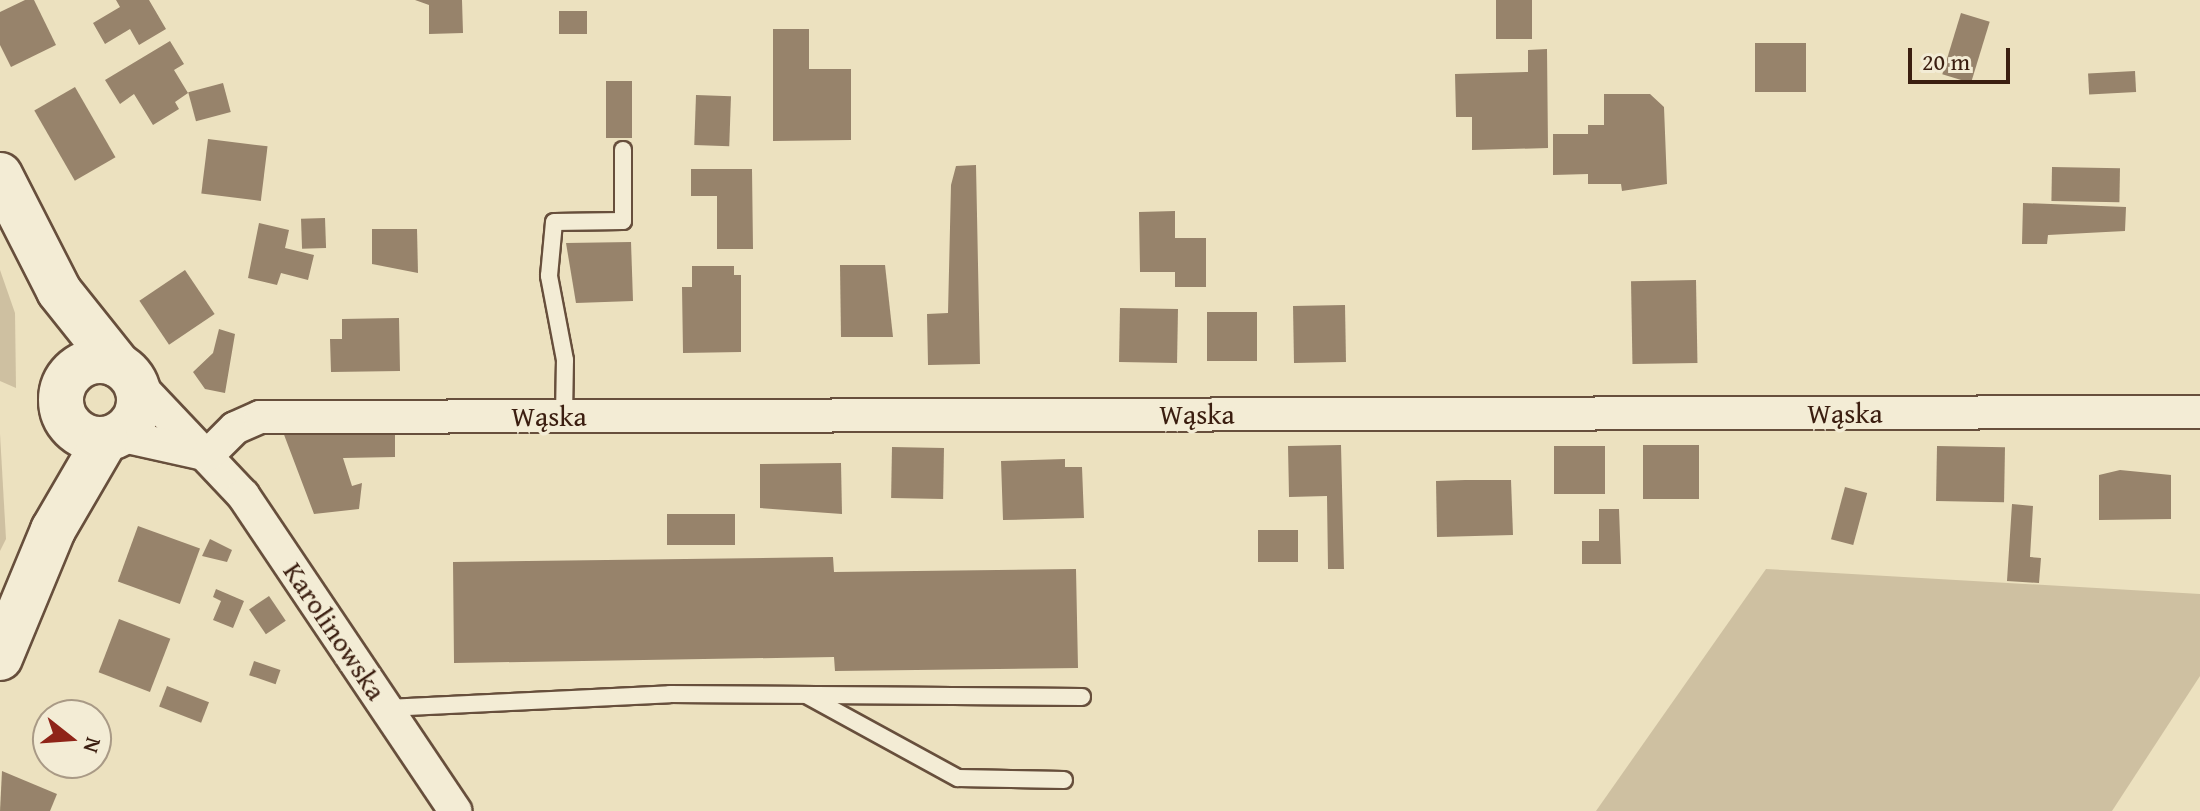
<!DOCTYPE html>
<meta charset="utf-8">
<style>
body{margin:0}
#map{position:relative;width:2200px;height:811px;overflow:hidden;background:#ece1bf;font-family:"Gentium Book Plus",serif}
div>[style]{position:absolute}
.green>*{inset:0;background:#cec0a1}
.building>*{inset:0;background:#97836b;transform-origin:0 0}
.roads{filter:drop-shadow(2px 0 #674f3c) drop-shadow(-2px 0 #674f3c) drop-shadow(0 2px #674f3c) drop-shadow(0 -2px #674f3c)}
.lane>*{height:16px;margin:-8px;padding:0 8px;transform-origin:8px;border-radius:8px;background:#f3ecd5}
.street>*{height:32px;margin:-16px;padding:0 16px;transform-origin:16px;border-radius:16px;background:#f3ecd5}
.secondary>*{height:44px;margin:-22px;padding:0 22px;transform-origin:22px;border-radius:22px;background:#f3ecd5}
.secondary>.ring{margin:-22px;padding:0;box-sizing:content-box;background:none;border:44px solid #f3ecd5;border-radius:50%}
span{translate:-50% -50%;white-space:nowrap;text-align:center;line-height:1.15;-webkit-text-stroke:7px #f3ecd5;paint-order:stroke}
.street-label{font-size:28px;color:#3b1e10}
.north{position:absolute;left:32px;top:699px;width:80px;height:80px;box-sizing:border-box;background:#f3ecd5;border:2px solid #a99a86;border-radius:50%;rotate:107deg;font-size:22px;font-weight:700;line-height:32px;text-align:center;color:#3b1e10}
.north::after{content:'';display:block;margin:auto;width:28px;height:36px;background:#8f2418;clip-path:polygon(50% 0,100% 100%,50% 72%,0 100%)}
.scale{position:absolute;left:1908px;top:48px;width:102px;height:36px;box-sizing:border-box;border:4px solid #3b1e10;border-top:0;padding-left:10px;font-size:24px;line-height:28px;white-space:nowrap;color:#3b1e10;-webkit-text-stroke:6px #f3ecd5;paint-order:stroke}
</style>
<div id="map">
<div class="green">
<i style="clip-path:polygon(0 270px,15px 313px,16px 388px,0 381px)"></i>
<i style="clip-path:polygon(0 434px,6px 539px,0 551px)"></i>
<i style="clip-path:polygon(1766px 569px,2200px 594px,2200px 676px,2112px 811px,1596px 811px)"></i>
</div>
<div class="building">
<i style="clip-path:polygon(25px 0,34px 0,56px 45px,11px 67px,0 45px,0 12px)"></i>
<i style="clip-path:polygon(116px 0,149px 0,166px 29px,139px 45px,130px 29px,105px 44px,93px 23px,120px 7px)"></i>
<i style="clip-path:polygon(415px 0,462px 0,463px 33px,429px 34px,429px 5px)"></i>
<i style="left:1496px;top:0;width:36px;height:39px"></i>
<i style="left:559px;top:11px;width:28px;height:23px"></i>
<i style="left:1961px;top:13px;width:30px;height:64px;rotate:17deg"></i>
<i style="clip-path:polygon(773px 29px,809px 29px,809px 69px,851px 69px,851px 140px,773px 141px)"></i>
<i style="clip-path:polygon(170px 41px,184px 64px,174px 70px,188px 93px,175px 102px,179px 109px,153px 125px,134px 94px,120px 104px,105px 80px)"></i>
<i style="left:1755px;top:43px;width:51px;height:49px"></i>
<i style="clip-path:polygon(1547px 49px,1548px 148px,1472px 150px,1472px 117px,1456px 117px,1455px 74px,1528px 72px,1528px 50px)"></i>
<i style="left:2135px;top:71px;width:21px;height:47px;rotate:87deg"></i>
<i style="left:606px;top:81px;width:26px;height:57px"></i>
<i style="left:223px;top:83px;width:30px;height:36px;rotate:75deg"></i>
<i style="left:75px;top:87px;width:81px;height:47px;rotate:60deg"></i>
<i style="clip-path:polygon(1604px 94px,1650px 94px,1664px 107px,1667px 184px,1622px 191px,1621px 184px,1588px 184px,1588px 174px,1553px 175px,1553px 134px,1588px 134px,1588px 125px,1604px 125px)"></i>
<i style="left:696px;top:95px;width:35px;height:50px;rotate:2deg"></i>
<i style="left:208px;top:139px;width:60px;height:55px;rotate:7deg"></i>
<i style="clip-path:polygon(976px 165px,980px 364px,928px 365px,927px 314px,948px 313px,951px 185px,956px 166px)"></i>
<i style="left:2052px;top:167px;width:68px;height:34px;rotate:1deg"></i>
<i style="clip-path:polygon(691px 169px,752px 169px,753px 249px,717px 249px,717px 196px,691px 196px)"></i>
<i style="clip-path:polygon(2023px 203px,2126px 207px,2125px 231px,2048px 235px,2047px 244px,2022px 244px)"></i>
<i style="clip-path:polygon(1175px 211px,1175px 238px,1206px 238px,1206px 287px,1175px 287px,1175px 272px,1140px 272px,1139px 212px)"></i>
<i style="left:325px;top:218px;width:30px;height:24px;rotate:88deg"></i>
<i style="clip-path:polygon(259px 223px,289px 230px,285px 248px,314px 255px,308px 280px,281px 273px,277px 285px,248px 278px)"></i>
<i style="clip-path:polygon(372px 229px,417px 229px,418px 273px,372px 264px)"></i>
<i style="clip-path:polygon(631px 242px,633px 301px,576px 303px,566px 243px)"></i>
<i style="clip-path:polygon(840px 265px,885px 265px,893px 337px,841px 337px)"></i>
<i style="clip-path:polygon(692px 266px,734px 266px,734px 275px,741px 275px,741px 352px,683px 353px,682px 287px,692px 287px)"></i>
<i style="left:185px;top:270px;width:53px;height:55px;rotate:56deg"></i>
<i style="left:1696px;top:280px;width:83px;height:65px;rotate:89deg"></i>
<i style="left:1345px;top:305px;width:57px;height:52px;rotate:89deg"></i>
<i style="left:1120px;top:308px;width:58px;height:54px;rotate:1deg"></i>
<i style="left:1207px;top:312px;width:50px;height:49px"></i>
<i style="clip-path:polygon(399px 318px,400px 371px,331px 372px,330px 339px,342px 339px,342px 319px)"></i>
<i style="clip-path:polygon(219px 329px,235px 334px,225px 393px,205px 389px,193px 372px,213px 353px)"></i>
<i style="clip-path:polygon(395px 428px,395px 457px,343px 458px,352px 486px,362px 483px,359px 509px,314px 514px,283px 432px)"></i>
<i style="clip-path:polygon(1341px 445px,1344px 569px,1328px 569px,1327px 496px,1289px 497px,1288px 446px)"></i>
<i style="left:1643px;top:445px;width:56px;height:54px"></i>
<i style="left:1554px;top:446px;width:51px;height:48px"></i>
<i style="left:1937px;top:446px;width:68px;height:55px;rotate:1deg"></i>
<i style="left:892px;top:447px;width:52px;height:51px;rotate:1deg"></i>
<i style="clip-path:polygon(1065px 459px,1065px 467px,1082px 467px,1084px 518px,1003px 520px,1001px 461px)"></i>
<i style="clip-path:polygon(841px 463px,842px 514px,760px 508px,760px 464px)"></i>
<i style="clip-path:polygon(2120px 470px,2171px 475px,2171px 519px,2099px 520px,2099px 475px)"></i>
<i style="clip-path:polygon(1465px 480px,1511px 480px,1513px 535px,1437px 537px,1436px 481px)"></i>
<i style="left:1845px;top:487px;width:23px;height:54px;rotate:15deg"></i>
<i style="clip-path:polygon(2012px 504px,2033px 506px,2030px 557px,2041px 558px,2039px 583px,2007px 581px)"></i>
<i style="clip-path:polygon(1599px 509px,1619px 509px,1621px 564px,1582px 564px,1582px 541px,1599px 541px)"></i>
<i style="left:667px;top:514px;width:68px;height:31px"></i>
<i style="left:138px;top:526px;width:66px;height:59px;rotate:20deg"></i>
<i style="left:1258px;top:530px;width:40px;height:32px"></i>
<i style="clip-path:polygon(210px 539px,232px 550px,227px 562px,202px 556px)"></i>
<i style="clip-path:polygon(833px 557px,834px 572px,1076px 569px,1078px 668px,835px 671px,834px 657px,454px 663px,453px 562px)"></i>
<i style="clip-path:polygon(216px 589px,244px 601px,233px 628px,213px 620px,221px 601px,213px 597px)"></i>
<i style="left:269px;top:596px;width:30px;height:24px;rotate:56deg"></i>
<i style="left:119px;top:619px;width:55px;height:57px;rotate:21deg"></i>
<i style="left:254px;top:661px;width:28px;height:15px;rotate:19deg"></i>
<i style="left:167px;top:686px;width:45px;height:22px;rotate:21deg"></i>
<i style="clip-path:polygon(2px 771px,57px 794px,50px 811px,0 811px)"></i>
</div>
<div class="roads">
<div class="lane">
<i style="left:564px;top:416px;width:56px;rotate:-89deg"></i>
<i style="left:565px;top:360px;width:86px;rotate:-100.8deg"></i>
<i style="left:549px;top:276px;width:54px;rotate:-84.7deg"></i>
<i style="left:554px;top:222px;width:69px;rotate:-0.8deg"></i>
<i style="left:623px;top:221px;width:71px;rotate:-90deg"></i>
<i style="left:808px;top:696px;width:171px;rotate:28.7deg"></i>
<i style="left:958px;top:778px;width:106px;rotate:1.1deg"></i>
<i style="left:387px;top:708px;width:283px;rotate:-2.8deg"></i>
<i style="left:670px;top:694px;width:412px;rotate:0.4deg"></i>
</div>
<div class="street">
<i style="left:136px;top:382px;width:156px;rotate:46.6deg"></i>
<i style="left:243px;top:495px;width:381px;rotate:56.1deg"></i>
<i style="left:118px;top:435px;width:92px;rotate:12.5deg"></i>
<i style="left:208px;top:455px;width:38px;rotate:-45deg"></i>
<i style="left:235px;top:428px;width:27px;rotate:-24deg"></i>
<i style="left:260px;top:417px;width:1940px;rotate:-0.15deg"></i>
</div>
<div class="secondary">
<i style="left:0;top:175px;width:130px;rotate:63deg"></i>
<i style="left:59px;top:291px;width:95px;rotate:51.4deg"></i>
<i class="ring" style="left:61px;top:361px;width:34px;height:34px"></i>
<i style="left:0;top:658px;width:139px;rotate:-67.5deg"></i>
<i style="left:53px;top:530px;width:105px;rotate:-59.8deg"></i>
</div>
</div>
<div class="street-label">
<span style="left:1845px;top:413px">Wąska</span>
<span style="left:1197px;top:414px">Wąska</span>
<span style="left:549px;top:416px">Wąska</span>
<span style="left:335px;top:631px;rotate:56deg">Karolinowska</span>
</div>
<div class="north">N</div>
<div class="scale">20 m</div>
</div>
